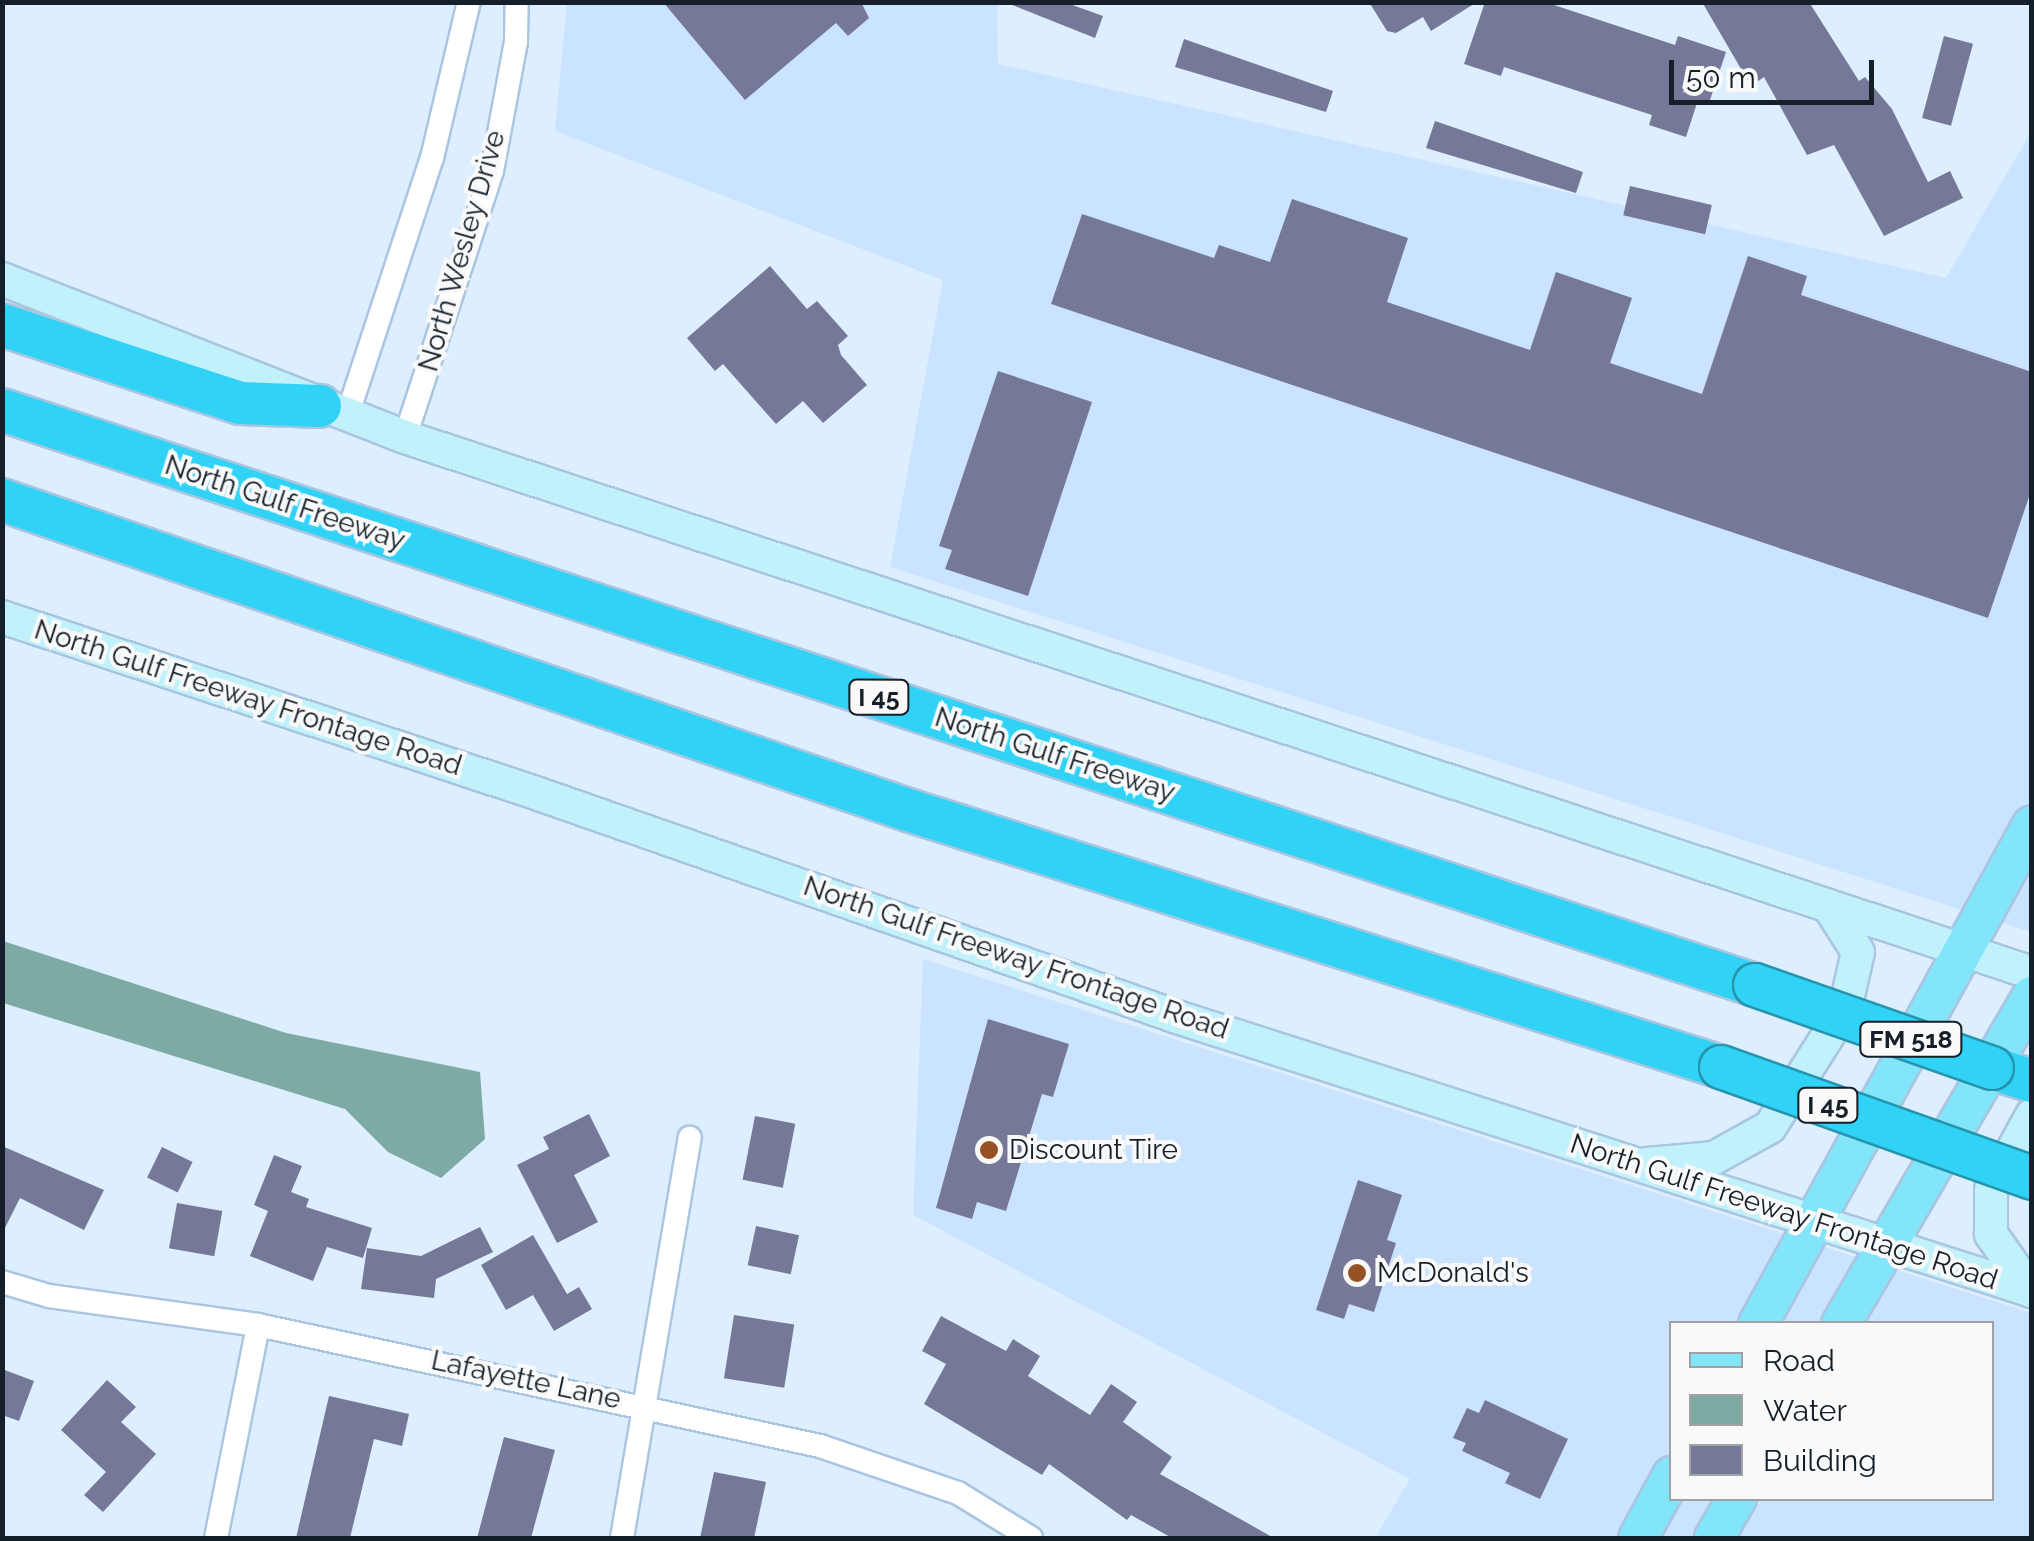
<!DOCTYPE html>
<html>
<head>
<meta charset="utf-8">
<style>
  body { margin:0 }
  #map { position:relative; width:2034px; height:1541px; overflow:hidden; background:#def; font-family:Raleway,sans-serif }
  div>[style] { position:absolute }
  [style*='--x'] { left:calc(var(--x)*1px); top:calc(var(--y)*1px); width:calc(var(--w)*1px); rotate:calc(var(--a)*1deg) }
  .built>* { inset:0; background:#cae4ff }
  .water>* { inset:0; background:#7daaa3 }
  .building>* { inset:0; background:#767897; transform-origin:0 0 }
  .roads { filter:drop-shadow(2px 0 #aac5e0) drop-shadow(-2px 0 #aac5e0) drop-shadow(0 2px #aac5e0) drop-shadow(0 -2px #aac5e0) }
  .street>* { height:22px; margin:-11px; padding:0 11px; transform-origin:11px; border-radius:11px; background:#fff }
  .secondary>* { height:32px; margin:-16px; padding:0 16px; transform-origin:16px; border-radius:16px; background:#c1f2fc }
  .primary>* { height:38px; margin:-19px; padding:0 19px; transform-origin:19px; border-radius:19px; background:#83e5fa }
  .highway>* { height:42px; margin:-21px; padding:0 21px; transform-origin:21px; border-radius:21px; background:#30d3f6 }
  .bridges { filter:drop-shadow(2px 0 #2794ae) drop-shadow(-2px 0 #2794ae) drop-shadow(0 2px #2794ae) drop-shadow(0 -2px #2794ae) }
  .highway-bridge>* { height:42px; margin:-21px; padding:0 21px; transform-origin:21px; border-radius:21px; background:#30d3f6 }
  .dots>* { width:28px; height:28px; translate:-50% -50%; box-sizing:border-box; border:5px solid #f9f9f9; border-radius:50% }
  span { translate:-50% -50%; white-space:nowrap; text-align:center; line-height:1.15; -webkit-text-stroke:8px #f9f9f9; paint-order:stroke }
  .shield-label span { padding:2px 8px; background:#f9f9f9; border:2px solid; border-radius:8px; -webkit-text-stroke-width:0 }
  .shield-label { font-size:25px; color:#151f29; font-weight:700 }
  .street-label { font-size:28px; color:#151f29 }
  .poi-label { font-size:28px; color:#151f29 }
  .left { translate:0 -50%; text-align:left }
  .frame { position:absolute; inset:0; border:5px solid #151f29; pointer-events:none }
  .legend { position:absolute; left:1669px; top:1321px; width:325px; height:180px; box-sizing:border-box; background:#f9f9f9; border:2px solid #9ea2a6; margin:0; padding:12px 18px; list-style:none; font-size:30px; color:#151f29 }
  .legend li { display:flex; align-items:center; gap:20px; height:50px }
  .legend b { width:50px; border:2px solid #9ea2a6 }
  .scale { position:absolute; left:1669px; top:60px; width:205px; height:45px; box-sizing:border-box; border:5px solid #151f29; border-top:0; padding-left:12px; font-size:30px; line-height:35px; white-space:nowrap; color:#151f29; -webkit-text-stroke:8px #f9f9f9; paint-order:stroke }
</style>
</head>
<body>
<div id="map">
  <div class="built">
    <i style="clip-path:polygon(567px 3px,997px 3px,998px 64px,1946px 278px,2031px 132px,2031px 932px,890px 567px,943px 280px,555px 131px)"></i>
    <i style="clip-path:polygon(evenodd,923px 959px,2031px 1313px,2031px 1538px,1375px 1538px,1410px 1479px,913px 1215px,923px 959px,1672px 1324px,1992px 1324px,1992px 1498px,1672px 1498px,1672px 1324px)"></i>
  </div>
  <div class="water">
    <i style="clip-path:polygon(3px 941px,286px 1033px,480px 1072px,485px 1139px,441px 1178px,388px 1152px,345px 1109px,3px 1003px)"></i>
  </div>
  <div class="building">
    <i style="clip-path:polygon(663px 2px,861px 2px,869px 18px,848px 36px,836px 23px,745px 100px)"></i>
    <i style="clip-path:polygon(1005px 2px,1064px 2px,1103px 16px,1095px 38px)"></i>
    <i style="clip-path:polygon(1369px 2px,1477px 2px,1431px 31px,1423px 17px,1396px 33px,1387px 31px)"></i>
    <i style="clip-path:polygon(1485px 2px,1545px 2px,1675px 45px,1678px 36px,1726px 52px,1709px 103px,1698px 100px,1686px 137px,1649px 125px,1652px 115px,1504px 67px,1501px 76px,1464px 64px)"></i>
    <i style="clip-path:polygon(1702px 2px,1809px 2px,1859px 81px,1865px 77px,1892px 109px,1928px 182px,1950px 171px,1963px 198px,1884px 236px,1834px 145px,1807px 155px,1764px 77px,1751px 86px)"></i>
    <i style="left:1944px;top:36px;width:30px;height:85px;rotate:15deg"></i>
    <i style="clip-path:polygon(1184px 39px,1333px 91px,1326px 112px,1175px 67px)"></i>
    <i style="clip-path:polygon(1435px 121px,1583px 172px,1576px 193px,1426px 148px)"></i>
    <i style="left:1630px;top:186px;width:84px;height:30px;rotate:13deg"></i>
    <i style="clip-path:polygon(1292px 199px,1408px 238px,1387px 302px,1530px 350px,1556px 272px,1632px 298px,1610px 363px,1702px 394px,1748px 256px,1807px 276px,1801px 295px,2032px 372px,2032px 488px,1988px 618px,1051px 304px,1082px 214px,1214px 258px,1219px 245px,1270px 262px)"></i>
    <i style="clip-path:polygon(770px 266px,807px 309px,817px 301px,848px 336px,838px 345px,841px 355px,867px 385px,823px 423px,803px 401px,776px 424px,723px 364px,715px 371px,687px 338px)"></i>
    <i style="clip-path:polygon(998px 371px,1092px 402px,1028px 596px,945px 569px,952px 550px,939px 546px)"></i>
    <i style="clip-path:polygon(988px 1019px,1069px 1044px,1053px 1097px,1042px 1094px,1006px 1211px,977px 1202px,972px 1219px,936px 1208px)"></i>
    <i style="clip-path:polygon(589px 1114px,610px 1156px,574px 1175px,598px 1222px,557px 1243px,517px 1165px,549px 1149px,543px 1137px)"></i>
    <i style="left:755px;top:1116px;width:41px;height:65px;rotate:11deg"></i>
    <i style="clip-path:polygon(2px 1146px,104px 1190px,84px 1230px,20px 1198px,2px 1234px)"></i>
    <i style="left:162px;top:1147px;width:34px;height:34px;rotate:26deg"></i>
    <i style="clip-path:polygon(274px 1155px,302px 1166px,291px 1192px,309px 1199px,306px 1207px,372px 1228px,363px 1258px,327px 1247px,313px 1281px,250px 1256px,268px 1211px,254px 1205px)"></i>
    <i style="clip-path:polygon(1358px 1180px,1402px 1195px,1387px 1240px,1396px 1243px,1374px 1312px,1349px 1304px,1344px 1319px,1316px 1310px)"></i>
    <i style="left:177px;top:1203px;width:46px;height:46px;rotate:10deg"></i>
    <i style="left:756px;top:1226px;width:44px;height:40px;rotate:12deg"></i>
    <i style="clip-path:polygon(480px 1227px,493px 1252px,436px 1279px,434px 1298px,361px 1289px,367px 1248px,421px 1256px)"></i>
    <i style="clip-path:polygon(533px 1235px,567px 1294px,579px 1287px,592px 1309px,554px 1331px,533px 1295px,506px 1310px,481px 1265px)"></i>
    <i style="left:734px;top:1315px;width:61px;height:64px;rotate:9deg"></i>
    <i style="clip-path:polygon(941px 1316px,1006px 1351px,1013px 1339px,1040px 1356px,1028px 1376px,1090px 1415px,1111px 1384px,1137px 1402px,1123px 1422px,1172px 1457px,1160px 1474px,1274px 1538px,1172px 1538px,1131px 1515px,1127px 1520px,1049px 1464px,1042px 1475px,924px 1404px,946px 1364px,922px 1351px)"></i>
    <i style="clip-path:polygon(2px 1369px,34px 1381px,19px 1421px,2px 1415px)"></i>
    <i style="clip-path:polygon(107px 1380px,136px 1407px,121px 1422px,156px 1454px,103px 1512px,84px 1495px,106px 1472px,61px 1430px)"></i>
    <i style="clip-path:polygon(329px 1396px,409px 1414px,402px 1446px,374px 1439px,350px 1538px,296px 1538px)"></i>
    <i style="clip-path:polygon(1485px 1400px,1568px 1439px,1540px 1499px,1505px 1483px,1510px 1473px,1462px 1451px,1466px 1443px,1453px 1438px,1467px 1408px,1479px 1413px)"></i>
    <i style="clip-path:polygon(504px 1437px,555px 1450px,531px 1538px,477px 1538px)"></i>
    <i style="clip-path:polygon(714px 1472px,766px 1482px,754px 1538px,700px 1538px)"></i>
  </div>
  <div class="roads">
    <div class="street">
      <i style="--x:347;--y:416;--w:272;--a:-71.8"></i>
      <i style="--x:432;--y:158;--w:160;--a:-76.7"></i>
      <i style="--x:405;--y:437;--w:280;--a:-71.9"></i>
      <i style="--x:492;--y:171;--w:132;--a:-79.5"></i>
      <i style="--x:516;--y:41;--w:39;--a:-89"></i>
      <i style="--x:2;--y:1282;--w:49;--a:16.6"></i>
      <i style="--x:49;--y:1296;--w:211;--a:7.9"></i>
      <i style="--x:258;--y:1325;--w:575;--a:12.15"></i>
      <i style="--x:820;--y:1446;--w:146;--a:18.8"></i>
      <i style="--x:958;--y:1493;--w:86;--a:31.7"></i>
      <i style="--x:216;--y:1538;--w:217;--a:-78.8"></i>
      <i style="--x:622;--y:1538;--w:406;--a:-80.4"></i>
    </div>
    <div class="secondary">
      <i style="--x:2;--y:279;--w:433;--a:21.4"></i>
      <i style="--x:405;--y:437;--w:1713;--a:18.23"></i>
      <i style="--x:2;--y:617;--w:556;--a:18.24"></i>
      <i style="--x:530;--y:791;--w:685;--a:19.25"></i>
      <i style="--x:1177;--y:1017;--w:898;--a:17.77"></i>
      <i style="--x:1647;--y:1164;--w:67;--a:-5.1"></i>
      <i style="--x:1714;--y:1158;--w:64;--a:-29"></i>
      <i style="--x:1770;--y:1127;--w:140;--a:-57.6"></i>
      <i style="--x:1845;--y:1009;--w:58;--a:-77.2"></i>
      <i style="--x:1858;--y:952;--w:52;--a:-122.5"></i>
      <i style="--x:2031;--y:1291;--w:70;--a:-125.1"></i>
      <i style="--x:1991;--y:1234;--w:44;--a:-90"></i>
      <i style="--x:1991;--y:1190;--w:85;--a:-61.3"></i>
    </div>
    <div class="primary">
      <i style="--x:1758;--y:1324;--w:569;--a:-61.23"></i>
      <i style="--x:1841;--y:1324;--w:380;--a:-59.8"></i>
      <i style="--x:1638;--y:1538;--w:71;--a:-61.3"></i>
      <i style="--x:1714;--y:1538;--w:46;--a:-60.1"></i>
    </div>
    <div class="highway">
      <i style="--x:2;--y:325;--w:250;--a:18.1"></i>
      <i style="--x:240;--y:403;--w:80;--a:2.1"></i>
      <i style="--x:2;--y:410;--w:1845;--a:18.16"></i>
      <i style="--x:2;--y:500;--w:958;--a:18.89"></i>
      <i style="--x:908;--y:810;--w:853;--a:17.54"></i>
      <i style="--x:1992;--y:1068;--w:42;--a:18"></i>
    </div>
  </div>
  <div class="bridges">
    <div class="highway-bridge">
      <i style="--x:1755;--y:985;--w:251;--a:19.3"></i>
      <i style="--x:1721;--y:1067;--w:330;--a:19.6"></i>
    </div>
  </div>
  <div class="dots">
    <i style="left:989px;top:1150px;background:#955123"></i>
    <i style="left:1357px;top:1273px;background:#955123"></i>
  </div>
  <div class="shield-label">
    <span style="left:879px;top:697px">I 45</span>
    <span style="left:1911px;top:1039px">FM 518</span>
    <span style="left:1828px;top:1105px">I 45</span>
  </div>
  <div class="street-label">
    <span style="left:462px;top:251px;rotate:-74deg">North Wesley Drive</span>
    <span style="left:285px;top:503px;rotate:18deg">North Gulf Freeway</span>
    <span style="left:248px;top:698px;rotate:18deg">North Gulf Freeway Frontage Road</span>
    <span style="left:1055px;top:755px;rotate:18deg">North Gulf Freeway</span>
    <span style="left:1016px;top:958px;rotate:19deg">North Gulf Freeway Frontage Road</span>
    <span style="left:1784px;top:1212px;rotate:18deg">North Gulf Freeway Frontage Road</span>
    <span style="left:526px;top:1380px;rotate:12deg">Lafayette Lane</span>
  </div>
  <div class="poi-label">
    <span class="left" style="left:1009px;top:1150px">Discount Tire</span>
    <span class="left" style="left:1377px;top:1273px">McDonald's</span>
  </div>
  <div class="frame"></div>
  <ul class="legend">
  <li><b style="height:12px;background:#83e5fa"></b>Road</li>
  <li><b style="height:28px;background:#7daaa3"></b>Water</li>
  <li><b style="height:28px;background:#767897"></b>Building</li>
  </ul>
  <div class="scale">50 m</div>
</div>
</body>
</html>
